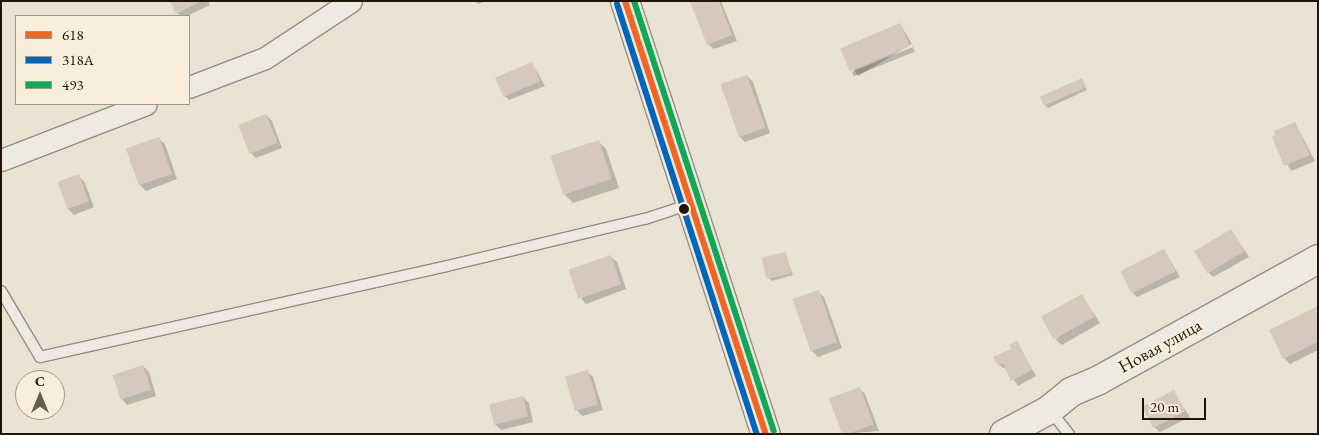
<!DOCTYPE html>
<html>
<head>
<meta charset="utf-8">
<style>
  body { margin:0 }
  #map { position:relative; width:1319px; height:435px; overflow:hidden; background:#eae2d2; font-family:"EB Garamond",serif }
  div>[style] { position:absolute }
  [style*='--x'] { left:calc(var(--x)*1px); top:calc(var(--y)*1px); width:calc(var(--w)*1px); rotate:calc(var(--a)*1deg) }
  .shadow>* { inset:0; background:#0003; transform-origin:0 0 }
  .building>* { inset:0; background:#d7c8bd; transform-origin:0 0 }
  .roads { filter:drop-shadow(1px 0 #938d83) drop-shadow(-1px 0 #938d83) drop-shadow(0 1px #938d83) drop-shadow(0 -1px #938d83) }
  .lane>* { height:10px; margin:-5px; padding:0 5px; transform-origin:5px; border-radius:5px; background:#eeeae1 }
  .street>* { height:21px; margin:-10.5px; padding:0 10.5px; transform-origin:10.5px; border-radius:10.5px; background:#eeeae1 }
  .secondary>* { height:28px; margin:-14px; padding:0 14px; transform-origin:14px; border-radius:14px; background:#eeeae1 }
  .bus-1>* { height:6px; margin:-3px; padding:0 3px; transform-origin:3px; border-radius:3px; background:#f26522 }
  .bus-2>* { height:6px; margin:-3px; padding:0 3px; transform-origin:3px; border-radius:3px; background:#0065bd }
  .bus-3>* { height:6px; margin:-3px; padding:0 3px; transform-origin:3px; border-radius:3px; background:#10a855 }
  .dots>* { width:14px; height:14px; translate:-50% -50%; box-sizing:border-box; border:2px solid #f8eedb; border-radius:50% }
  span { translate:-50% -50%; white-space:nowrap; text-align:center; line-height:1.15; -webkit-text-stroke:5px #f8eedb; paint-order:stroke }
  .street-label { font-size:18px; color:#211508 }
  .frame { position:absolute; inset:0; border:2px solid #211508; pointer-events:none }
  .legend { position:absolute; left:15px; top:15px; width:175px; height:90px; box-sizing:border-box; background:#f8eedb; border:1px solid #a29787; margin:0; padding:6px 9px; list-style:none; font-size:15px; color:#211508 }
  .legend li { display:flex; align-items:center; gap:10px; height:25px }
  .legend b { width:25px; border:1px solid #a29787 }
  .north { position:absolute; left:15px; top:370px; width:50px; height:50px; box-sizing:border-box; background:#f8eedb; border:1px solid #a29787; border-radius:50%; rotate:0deg; font-size:14px; font-weight:700; line-height:20px; text-align:center; color:#211508 }
  .north::after { content:''; display:block; margin:auto; width:18px; height:22px; background:#675d4f; clip-path:polygon(50% 0,100% 100%,50% 72%,0 100%) }
  .scale { position:absolute; left:1142px; top:398px; width:64px; height:22px; box-sizing:border-box; border:2px solid #211508; border-top:0; padding-left:6px; font-size:15px; line-height:18px; white-space:nowrap; color:#211508; -webkit-text-stroke:4px #f8eedb; paint-order:stroke }
</style>
</head>
<body>
<div id="map">
  <div class="shadow">
    <i style="clip-path:polygon(171px 1px,208px 1px,210px 5px,187px 16px,180px 16px)"></i>
    <i style="clip-path:polygon(475px 1px,486px 1px,478px 4px)"></i>
    <i style="clip-path:polygon(692px 1px,721px 1px,737px 41px,714px 49px,708px 44px)"></i>
    <i style="left:900px;top:24px;width:23px;height:63px;rotate:59deg"></i>
    <i style="left:913px;top:47px;width:5px;height:66px;rotate:68deg"></i>
    <i style="clip-path:polygon(532px 63px,545px 86px,509px 100px,503px 94px)"></i>
    <i style="clip-path:polygon(747px 76px,753px 82px,770px 133px,745px 142px,739px 136px)"></i>
    <i style="clip-path:polygon(1081px 80px,1087px 90px,1048px 108px,1045px 105px)"></i>
    <i style="clip-path:polygon(266px 115px,272px 121px,282px 148px,256px 158px,251px 153px)"></i>
    <i style="clip-path:polygon(1295px 123px,1315px 161px,1291px 171px,1274px 138px)"></i>
    <i style="clip-path:polygon(159px 139px,165px 144px,177px 179px,146px 191px,140px 185px)"></i>
    <i style="clip-path:polygon(598px 141px,606px 149px,619px 188px,573px 203px,565px 195px)"></i>
    <i style="clip-path:polygon(78px 176px,84px 181px,94px 207px,74px 215px,68px 209px)"></i>
    <i style="clip-path:polygon(1231px 230px,1249px 257px,1213px 277px,1208px 272px)"></i>
    <i style="clip-path:polygon(1164px 250px,1180px 277px,1137px 297px,1131px 291px)"></i>
    <i style="clip-path:polygon(785px 254px,793px 275px,772px 281px,769px 278px)"></i>
    <i style="clip-path:polygon(611px 257px,617px 262px,626px 289px,586px 304px,581px 298px)"></i>
    <i style="clip-path:polygon(818px 292px,824px 297px,842px 348px,818px 357px,812px 351px)"></i>
    <i style="clip-path:polygon(1082px 296px,1100px 323px,1062px 345px,1056px 340px)"></i>
    <i style="clip-path:polygon(1318px 307px,1318px 350px,1290px 364px,1284px 358px)"></i>
    <i style="clip-path:polygon(1017px 342px,1036px 376px,1018px 386px,1007px 370px,999px 365px)"></i>
    <i style="clip-path:polygon(143px 366px,149px 372px,156px 396px,127px 405px,122px 399px)"></i>
    <i style="clip-path:polygon(587px 371px,593px 377px,603px 410px,582px 416px,577px 410px)"></i>
    <i style="clip-path:polygon(860px 389px,865px 394px,879px 431px,843px 434px,831px 399px)"></i>
    <i style="clip-path:polygon(1173px 392px,1190px 417px,1160px 432px,1154px 427px)"></i>
    <i style="clip-path:polygon(523px 397px,529px 403px,533px 422px,501px 430px,495px 424px)"></i>
  </div>
  <div class="building">
    <i style="clip-path:polygon(170px 1px,201px 1px,176px 14px)"></i>
    <i style="clip-path:polygon(690px 1px,719px 1px,732px 35px,707px 45px)"></i>
    <i style="left:900px;top:23px;width:25px;height:65px;rotate:67deg"></i>
    <i style="left:532px;top:62px;width:21px;height:40px;rotate:67deg"></i>
    <i style="left:747px;top:75px;width:56px;height:28px;rotate:71deg"></i>
    <i style="left:1082px;top:78px;width:10px;height:46px;rotate:66deg"></i>
    <i style="left:266px;top:114px;width:31px;height:30px;rotate:68deg"></i>
    <i style="clip-path:polygon(1295px 122px,1310px 155px,1284px 166px,1272px 137px,1276px 135px,1274px 131px)"></i>
    <i style="left:159px;top:137px;width:39px;height:35px;rotate:71deg"></i>
    <i style="left:599px;top:140px;width:41px;height:51px;rotate:72deg"></i>
    <i style="left:79px;top:174px;width:29px;height:23px;rotate:70deg"></i>
    <i style="left:1231px;top:229px;width:26px;height:43px;rotate:59deg"></i>
    <i style="left:1164px;top:249px;width:25px;height:49px;rotate:63deg"></i>
    <i style="left:786px;top:252px;width:22px;height:25px;rotate:77deg"></i>
    <i style="left:611px;top:255px;width:31px;height:45px;rotate:71deg"></i>
    <i style="left:819px;top:290px;width:55px;height:28px;rotate:71deg"></i>
    <i style="left:1082px;top:294px;width:26px;height:47px;rotate:61deg"></i>
    <i style="clip-path:polygon(1318px 306px,1318px 342px,1283px 359px,1269px 330px)"></i>
    <i style="clip-path:polygon(1017px 341px,1032px 370px,1011px 381px,1003px 364px,998px 366px,993px 357px,1011px 349px,1009px 345px)"></i>
    <i style="left:143px;top:365px;width:26px;height:32px;rotate:72deg"></i>
    <i style="left:588px;top:370px;width:36px;height:24px;rotate:74deg"></i>
    <i style="left:860px;top:387px;width:40px;height:33px;rotate:70deg"></i>
    <i style="left:1174px;top:390px;width:24px;height:36px;rotate:62deg"></i>
    <i style="left:523px;top:396px;width:21px;height:35px;rotate:76deg"></i>
  </div>
  <div class="roads">
    <div class="lane">
      <i style="--x:1;--y:291;--w:77;--a:59.4"></i>
      <i style="--x:40;--y:357;--w:417;--a:-12.6"></i>
      <i style="--x:447;--y:266;--w:204;--a:-13.4"></i>
      <i style="--x:645;--y:219;--w:48;--a:-18.1"></i>
      <i style="--x:1050;--y:410;--w:31;--a:52"></i>
    </div>
    <div class="street">
      <i style="--x:189;--y:87;--w:81;--a:-20.9"></i>
      <i style="--x:265;--y:58;--w:103;--a:-33.5"></i>
      <i style="--x:1;--y:160;--w:155;--a:-21.1"></i>
    </div>
    <div class="secondary">
      <i style="--x:625;--y:1;--w:455;--a:72"></i>
      <i style="--x:1004;--y:434;--w:51;--a:-28.1"></i>
      <i style="--x:1049;--y:410;--w:28;--a:-39"></i>
      <i style="--x:1071;--y:392;--w:30;--a:-23"></i>
      <i style="--x:1099;--y:380;--w:250;--a:-28.9"></i>
    </div>
  </div>
  <div class="bus-1">
    <i style="--x:625;--y:1;--w:455;--a:72"></i>
  </div>
  <div class="bus-2">
    <i style="--x:617;--y:4;--w:452;--a:72"></i>
  </div>
  <div class="bus-3">
    <i style="--x:634;--y:1;--w:452;--a:72"></i>
  </div>
  <div class="dots">
    <i style="left:684px;top:209px;background:#211508"></i>
  </div>
  <div class="street-label">
    <span style="left:1160px;top:346px;rotate:-29deg">Новая улица</span>
  </div>
  <div class="frame"></div>
  <ul class="legend">
  <li><b style="height:6px;background:#f26522"></b>618</li>
  <li><b style="height:6px;background:#0065bd"></b>318А</li>
  <li><b style="height:6px;background:#10a855"></b>493</li>
  </ul>
  <div class="north">С</div>
  <div class="scale">20 m</div>
</div>
</body>
</html>
